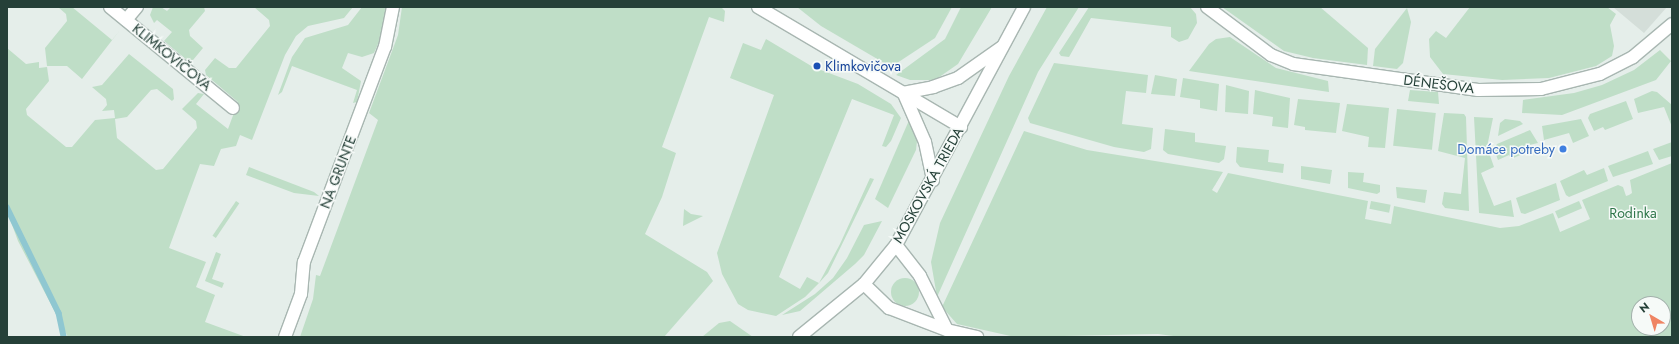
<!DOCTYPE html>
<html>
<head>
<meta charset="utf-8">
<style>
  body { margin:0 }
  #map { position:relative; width:1679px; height:344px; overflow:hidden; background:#e5eeea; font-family:Jost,sans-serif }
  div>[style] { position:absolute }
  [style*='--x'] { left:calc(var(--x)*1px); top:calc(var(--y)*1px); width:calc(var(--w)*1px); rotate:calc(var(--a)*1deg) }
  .built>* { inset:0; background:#d4ded9 }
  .green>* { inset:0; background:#bfdec7; transform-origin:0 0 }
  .round { border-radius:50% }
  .stream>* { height:5.5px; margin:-2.75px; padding:0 2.75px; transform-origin:2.75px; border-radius:2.75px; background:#8fc7d1 }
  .roads { filter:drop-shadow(1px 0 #a8b6b1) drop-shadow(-1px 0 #a8b6b1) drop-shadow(0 1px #a8b6b1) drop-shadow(0 -1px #a8b6b1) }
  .street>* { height:12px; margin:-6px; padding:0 6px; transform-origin:6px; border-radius:6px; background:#fff }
  .secondary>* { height:12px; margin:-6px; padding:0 6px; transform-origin:6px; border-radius:6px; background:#fff }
  .dots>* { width:11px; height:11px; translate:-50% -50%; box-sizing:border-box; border:2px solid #f6faf8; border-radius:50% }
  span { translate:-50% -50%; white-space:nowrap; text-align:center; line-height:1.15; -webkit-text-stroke:3px #f6faf8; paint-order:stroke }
  .street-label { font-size:14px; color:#254038 }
  .transit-label { font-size:14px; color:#164399 }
  .left { translate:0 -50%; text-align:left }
  .shop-label { font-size:14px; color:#366cbe }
  .right { translate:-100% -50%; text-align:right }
  .park-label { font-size:14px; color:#2f764a }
  .frame { position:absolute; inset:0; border:8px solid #254038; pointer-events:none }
  .north { position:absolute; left:1631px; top:296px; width:40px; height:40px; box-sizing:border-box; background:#f6faf8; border:1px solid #a2b0ab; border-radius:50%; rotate:322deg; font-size:11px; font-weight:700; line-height:16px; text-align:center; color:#254038 }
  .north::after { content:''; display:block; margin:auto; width:14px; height:18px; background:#ef8463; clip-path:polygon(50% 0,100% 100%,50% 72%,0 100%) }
</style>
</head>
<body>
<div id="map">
  <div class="built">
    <i style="clip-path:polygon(1613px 7px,1667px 7px,1644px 33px)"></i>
  </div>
  <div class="green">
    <i style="clip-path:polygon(58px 7px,72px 7px,112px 40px,120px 30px,82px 79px,67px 66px,47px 66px,45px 48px,67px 21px,66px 14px)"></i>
    <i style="clip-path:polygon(153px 7px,161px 7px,167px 11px,171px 7px,204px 7px,205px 11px,189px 30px,190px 36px,203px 48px,193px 60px,188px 61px,164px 41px,172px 32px,157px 20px,154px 23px,150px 15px)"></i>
    <i style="clip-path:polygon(254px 7px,353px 7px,344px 18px,308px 26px,296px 36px,285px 55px,252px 140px,240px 135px,236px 146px,221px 149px,214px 166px,200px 164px,169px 248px,206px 262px,196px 287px,215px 295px,205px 322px,246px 337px,68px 337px,18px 241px,7px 211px,7px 48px,26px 64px,39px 62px,39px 68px,47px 67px,49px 81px,26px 109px,27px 115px,66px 147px,72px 147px,95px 120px,115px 118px,114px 110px,102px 111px,107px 105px,106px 99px,92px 87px,102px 85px,129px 54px,173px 89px,174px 99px,172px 101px,157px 89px,151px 90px,127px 117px,115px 119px,117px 138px,156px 170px,163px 169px,197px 128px,196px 121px,182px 109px,198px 93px,204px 94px,196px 104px,228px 129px,238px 102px,206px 75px,205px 70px,215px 58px,229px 68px,236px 68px,270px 26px,269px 20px)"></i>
    <i style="clip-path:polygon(362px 7px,386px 7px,382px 35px,374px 53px,362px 57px,348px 53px,342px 68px,361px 81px,357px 102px,353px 103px,357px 90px,292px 66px,282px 92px,278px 95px,292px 57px,305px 38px,348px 25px)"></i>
    <i style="clip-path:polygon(402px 7px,721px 7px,725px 11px,724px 22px,709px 17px,662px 147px,676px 153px,662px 197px,645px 234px,707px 272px,713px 281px,664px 337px,300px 337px,313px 299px,316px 275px,320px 276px,378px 120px,369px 113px,398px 35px)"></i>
    <i style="clip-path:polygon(797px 7px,952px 7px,935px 38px,891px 67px,821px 26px)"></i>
    <i style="clip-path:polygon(961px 7px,992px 7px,958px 64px,935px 80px,910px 80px,896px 75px,945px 39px)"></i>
    <i style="clip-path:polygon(1047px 7px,1079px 7px,1038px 72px,937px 297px,931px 262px,940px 223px,1009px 76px)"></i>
    <i style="clip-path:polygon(1089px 7px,1190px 7px,1196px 14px,1197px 23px,1188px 39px,1179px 42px,1171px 37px,1171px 27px,1091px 18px,1069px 57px,1061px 56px,1059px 53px)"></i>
    <i style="clip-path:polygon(1222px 7px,1320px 7px,1368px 48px,1367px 65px,1313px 58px,1284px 51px)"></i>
    <i style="clip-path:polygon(1470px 7px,1607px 7px,1616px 14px,1610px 25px,1614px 46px,1612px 56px,1596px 66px,1549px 78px,1502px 80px,1443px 74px,1430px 57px,1429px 39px,1436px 31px,1446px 38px)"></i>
    <i style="clip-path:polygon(1407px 8px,1411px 22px,1403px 63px,1397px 69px,1373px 66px,1375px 49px)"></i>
    <i style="clip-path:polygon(1230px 37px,1276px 68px,1328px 81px,1329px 92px,1189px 71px,1209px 44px,1216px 39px)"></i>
    <i style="clip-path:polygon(766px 39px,813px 67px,858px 84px,891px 104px,901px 118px,891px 141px,886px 147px,882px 146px,894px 115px,852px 99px,779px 277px,800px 289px,807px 277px,819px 283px,840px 244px,870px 178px,874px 179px,828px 273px,819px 283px,805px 297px,776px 316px,748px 310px,738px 304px,722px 274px,717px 253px,774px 95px,730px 78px,743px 43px,761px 50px)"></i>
    <i style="clip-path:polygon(1660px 50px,1671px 61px,1656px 80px,1562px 115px,1522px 113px,1523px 100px,1574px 93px,1602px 85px,1634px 70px)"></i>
    <i style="clip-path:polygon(1054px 63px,1148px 75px,1146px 93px,1126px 91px,1122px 124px,1153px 128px,1151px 149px,1144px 152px,1114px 147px,1030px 123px,1028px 118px)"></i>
    <i style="clip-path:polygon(1155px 75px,1177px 79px,1175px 96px,1151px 94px)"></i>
    <i style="clip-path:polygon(1183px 78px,1219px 84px,1217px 111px,1200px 108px,1200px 100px,1180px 97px)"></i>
    <i style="clip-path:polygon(1226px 85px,1249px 91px,1248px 114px,1225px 112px)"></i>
    <i style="clip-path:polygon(1255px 90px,1290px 98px,1288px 128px,1272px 126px,1273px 117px,1253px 114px)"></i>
    <i style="clip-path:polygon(1410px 90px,1438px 92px,1439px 104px,1408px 101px)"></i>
    <i style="clip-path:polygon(1652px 91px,1657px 92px,1672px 105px,1672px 127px,1664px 107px,1638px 113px,1634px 99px)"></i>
    <i style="clip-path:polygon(1298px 99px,1340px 103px,1336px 133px,1305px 130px,1305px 127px,1294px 125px)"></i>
    <i style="clip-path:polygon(1626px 101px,1633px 119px,1605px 130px,1603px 127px,1594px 131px,1588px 118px,1590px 114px)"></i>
    <i style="clip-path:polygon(1347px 104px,1389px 108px,1385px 148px,1368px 147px,1369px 137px,1342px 131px)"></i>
    <i style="left:1397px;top:109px;width:39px;height:37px;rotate:6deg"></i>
    <i style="clip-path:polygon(1444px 113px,1464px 114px,1466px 117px,1469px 211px,1445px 208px,1442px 204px,1444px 192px,1461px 194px,1465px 158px,1438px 151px)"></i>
    <i style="clip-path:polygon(1474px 117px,1493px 118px,1487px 147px,1494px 167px,1481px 173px,1494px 206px,1511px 200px,1514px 217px,1479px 213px)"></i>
    <i style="clip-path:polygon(910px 118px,917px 141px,916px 150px,888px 208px,875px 199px)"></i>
    <i style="clip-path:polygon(1505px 119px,1520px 121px,1523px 124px,1498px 136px,1500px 123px)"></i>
    <i style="clip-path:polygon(1581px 119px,1589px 136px,1573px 143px,1569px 133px,1544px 140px,1542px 126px)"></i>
    <i style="clip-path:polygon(1165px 129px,1195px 133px,1195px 142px,1226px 146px,1224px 159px,1219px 163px,1168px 154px,1163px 150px)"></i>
    <i style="clip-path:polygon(1530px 130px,1538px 143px,1525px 146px,1525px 153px,1511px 159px,1509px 155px,1498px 160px,1494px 149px,1497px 144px)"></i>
    <i style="clip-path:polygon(evenodd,1024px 131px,1087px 150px,1223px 172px,1212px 190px,1217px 193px,1228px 173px,1368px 201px,1365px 219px,1391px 224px,1394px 206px,1500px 228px,1519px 226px,1553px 213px,1560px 232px,1590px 219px,1582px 200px,1618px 185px,1623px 187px,1626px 196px,1629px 195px,1632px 193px,1630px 180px,1672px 163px,1672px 337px,1181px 337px,1158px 334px,1015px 337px,957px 324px,942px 307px,1024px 131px,1639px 304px,1663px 304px,1663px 328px,1639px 328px,1639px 304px)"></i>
    <i style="clip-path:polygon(1672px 142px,1672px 156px,1659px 160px,1653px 149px)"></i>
    <i style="clip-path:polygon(1237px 147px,1269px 150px,1268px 162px,1284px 164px,1283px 173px,1240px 167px,1236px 162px)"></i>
    <i style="clip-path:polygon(1648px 151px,1653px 164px,1613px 177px,1608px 166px)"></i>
    <i style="clip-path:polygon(1301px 166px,1332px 170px,1330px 184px,1301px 179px)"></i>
    <i style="clip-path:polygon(249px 167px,314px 192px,319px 196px,294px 193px,246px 175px)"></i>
    <i style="clip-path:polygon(1604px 168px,1608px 181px,1569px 197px,1566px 195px,1560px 181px,1584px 170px,1587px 175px)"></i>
    <i style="clip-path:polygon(1348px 172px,1364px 173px,1363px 182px,1380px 185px,1380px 192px,1377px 194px,1348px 188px)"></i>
    <i style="clip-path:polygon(1556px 183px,1560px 200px,1525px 214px,1521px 213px,1516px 198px)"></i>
    <i style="clip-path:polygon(1396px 187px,1427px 190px,1425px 203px,1397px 198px)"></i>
    <i style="left:236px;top:201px;width:4px;height:42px;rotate:34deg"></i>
    <i style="left:1371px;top:201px;width:20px;height:8px;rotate:11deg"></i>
    <i style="left:1579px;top:201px;width:8px;height:26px;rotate:67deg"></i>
    <i style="clip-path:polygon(684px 209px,691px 214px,703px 216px,683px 226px)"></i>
    <i style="clip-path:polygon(882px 221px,864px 255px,855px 264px,800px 311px,782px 315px,815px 294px,833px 278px,847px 258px,864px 225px)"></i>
    <i style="clip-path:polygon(216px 252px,221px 254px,212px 279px,224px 283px,222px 288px,205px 281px)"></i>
    <i class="round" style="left:891px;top:278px;width:28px;height:28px"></i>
    <i style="clip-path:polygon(730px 321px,753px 337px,702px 337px,719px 323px)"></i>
  </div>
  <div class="stream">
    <i style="--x:7;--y:207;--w:118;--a:63.9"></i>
    <i style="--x:59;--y:313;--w:25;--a:78"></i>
  </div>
  <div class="roads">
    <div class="street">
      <i style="--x:110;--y:7;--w:159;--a:39.4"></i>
      <i style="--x:758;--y:7;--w:236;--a:30.6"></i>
      <i style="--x:1207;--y:7;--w:80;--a:36.9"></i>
      <i style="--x:1271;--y:55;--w:24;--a:22"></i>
      <i style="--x:1293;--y:64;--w:187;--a:8"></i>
      <i style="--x:1478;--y:90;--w:63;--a:-0.9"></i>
      <i style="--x:1541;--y:89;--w:61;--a:-14.3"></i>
      <i style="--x:1600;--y:74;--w:37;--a:-27"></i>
      <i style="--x:1633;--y:57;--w:51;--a:-40.2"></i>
      <i style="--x:126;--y:20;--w:17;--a:-50"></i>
      <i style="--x:903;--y:93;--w:31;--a:-11"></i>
      <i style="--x:933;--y:87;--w:27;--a:-20"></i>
      <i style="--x:958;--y:78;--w:54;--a:-35.2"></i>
      <i style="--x:904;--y:94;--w:52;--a:66.4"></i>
      <i style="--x:925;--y:142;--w:39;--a:78"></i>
      <i style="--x:896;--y:245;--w:39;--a:52"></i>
      <i style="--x:920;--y:276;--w:60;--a:63.4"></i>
      <i style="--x:864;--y:284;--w:35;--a:44"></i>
      <i style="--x:889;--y:308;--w:62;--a:20.8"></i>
      <i style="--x:947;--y:330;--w:31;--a:13"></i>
      <i style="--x:285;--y:337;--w:46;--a:-69.6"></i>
      <i style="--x:301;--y:294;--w:32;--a:-85"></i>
      <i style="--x:304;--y:262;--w:230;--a:-69.4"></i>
      <i style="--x:385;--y:47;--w:41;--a:-78.7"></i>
    </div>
    <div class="secondary">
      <i style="--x:799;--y:337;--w:84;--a:-39.2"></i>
      <i style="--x:864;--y:284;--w:50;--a:-50.6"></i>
      <i style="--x:896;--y:245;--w:270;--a:-61.7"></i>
    </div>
  </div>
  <div class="dots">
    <i style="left:817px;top:66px;background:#1a4fb4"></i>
    <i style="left:1563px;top:149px;background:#3f7fe0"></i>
  </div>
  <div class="street-label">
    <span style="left:172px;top:57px;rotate:39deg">KLIMKOVIČOVA</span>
    <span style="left:1439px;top:84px;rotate:7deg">DÉNEŠOVA</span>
    <span style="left:338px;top:172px;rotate:-69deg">NA GRUNTE</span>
    <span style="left:928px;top:185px;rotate:-61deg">MOSKOVSKÁ TRIEDA</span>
  </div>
  <div class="transit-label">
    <span class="left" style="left:825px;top:66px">Klimkovičova</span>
  </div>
  <div class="shop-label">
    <span class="right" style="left:1555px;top:149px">Domáce potreby</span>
  </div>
  <div class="park-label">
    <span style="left:1633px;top:213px">Rodinka</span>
  </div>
  <div class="frame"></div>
  <div class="north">N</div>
</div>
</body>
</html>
